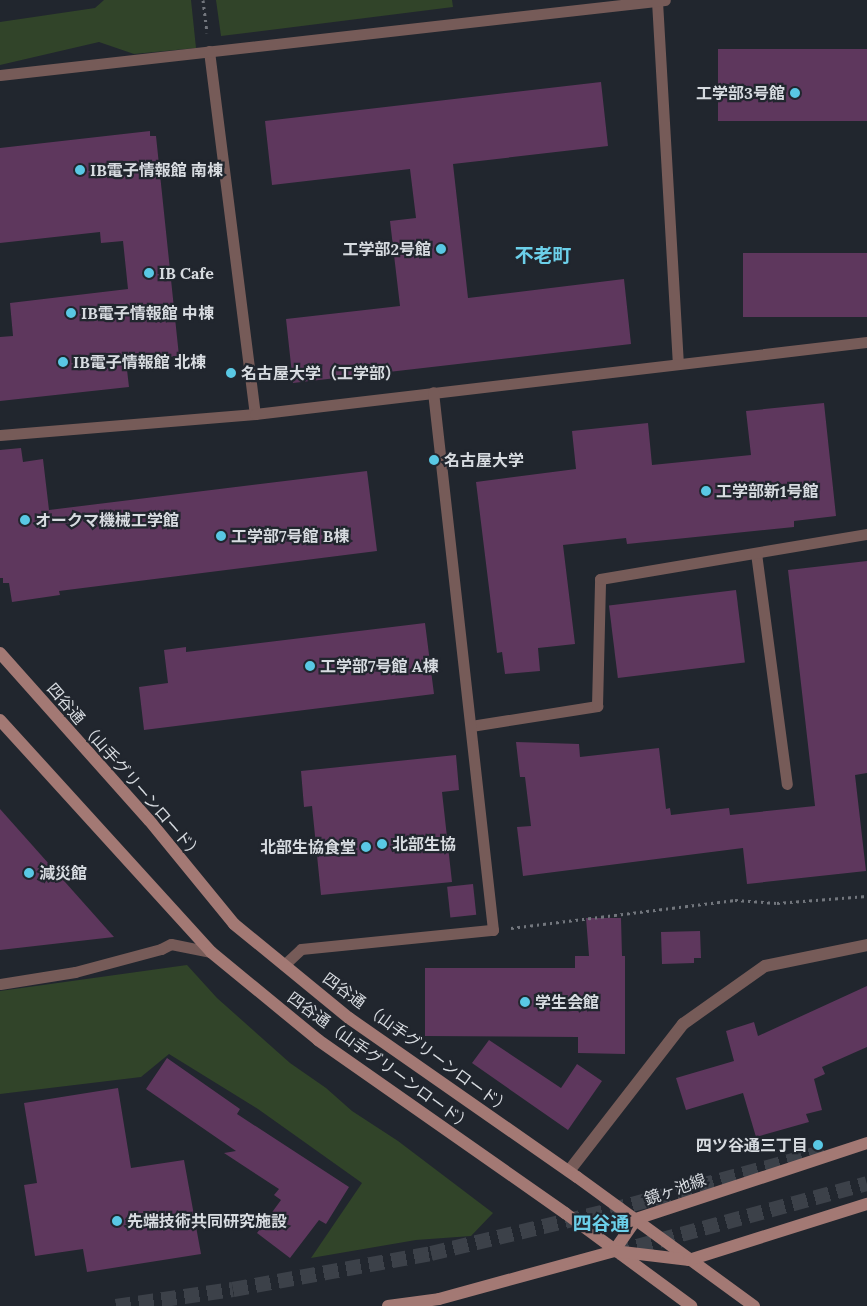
<!DOCTYPE html>
<html>
<head>
<meta charset="utf-8">
<style>
  body { margin:0 }
  #map { position:relative; width:867px; height:1306px; overflow:hidden; background:#21262e; font-family:Lora,"Noto Sans JP",serif }
  div>[style] { position:absolute }
  [style*='--x'] { left:calc(var(--x)*1px); top:calc(var(--y)*1px); width:calc(var(--w)*1px); rotate:calc(var(--a)*1deg) }
  .green>* { inset:0; background:#314429 }
  .building>* { inset:0; background:#5e375d; transform-origin:0 0 }
  .highway-tunnel>* { height:15px; margin-top:-7.5px; transform-origin:0; background:repeating-linear-gradient(90deg,#3c4149 0 15px,transparent 0 23px) }
  .path>* { height:3px; margin-top:-1.5px; transform-origin:0; background:repeating-linear-gradient(90deg,#72767d 0 2.5px,transparent 0 6.5px) }
  .lane>* { height:11px; margin:-5.5px; padding:0 5.5px; transform-origin:5.5px; border-radius:5.5px; background:#765b58 }
  .street>* { height:12px; margin:-6px; padding:0 6px; transform-origin:6px; border-radius:6px; background:#765b58 }
  .secondary>* { height:12px; margin:-6px; padding:0 6px; transform-origin:6px; border-radius:6px; background:#a37974 }
  .dots>* { width:14px; height:14px; translate:-50% -50%; box-sizing:border-box; border:2px solid #21262e; border-radius:50% }
  span { translate:-50% -50%; white-space:nowrap; text-align:center; line-height:1.15; -webkit-text-stroke:4.5px #21262e; paint-order:stroke }
  .poi-label { font-size:16px; color:#d7dbe0; font-weight:700 }
  .right { translate:-100% -50%; text-align:right }
  .left { translate:0 -50%; text-align:left }
  .street-label { font-size:16px; color:#d7dbe0 }
  .quarter-label { font-size:19px; color:#6cd0ea; font-weight:700 }
</style>
</head>
<body>
<div id="map">
  <div class="green">
    <i style="clip-path:polygon(104px 0,191px 0,196px 48px,134px 54px,99px 42px,0 65px,0 22px,95px 8px)"></i>
    <i style="clip-path:polygon(216px 0,452px 0,453px 7px,221px 36px)"></i>
    <i style="clip-path:polygon(187px 965px,217px 998px,290px 1063px,326px 1088px,352px 1111px,398px 1141px,493px 1213px,471px 1236px,416px 1240px,311px 1258px,362px 1183px,258px 1109px,169px 1054px,141px 1077px,0 1094px,0 991px)"></i>
  </div>
  <div class="building">
    <i style="left:867px;top:49px;width:72px;height:149px;rotate:90deg"></i>
    <i style="clip-path:polygon(601px 82px,608px 146px,453px 164px,468px 298px,624px 279px,631px 344px,293px 383px,286px 319px,400px 306px,390px 221px,416px 218px,410px 169px,272px 185px,265px 121px)"></i>
    <i style="clip-path:polygon(150px 131px,150px 136px,156px 136px,179px 356px,126px 361px,129px 387px,0 401px,0 337px,13px 336px,10px 303px,128px 289px,123px 241px,101px 243px,100px 232px,0 243px,0 148px)"></i>
    <i style="left:867px;top:253px;width:64px;height:124px;rotate:90deg"></i>
    <i style="clip-path:polygon(824px 403px,836px 516px,794px 521px,794px 527px,627px 544px,626px 538px,563px 545px,575px 644px,538px 648px,540px 671px,505px 674px,502px 652px,497px 653px,476px 482px,576px 469px,572px 431px,648px 423px,652px 465px,751px 455px,746px 411px)"></i>
    <i style="clip-path:polygon(21px 448px,23px 462px,43px 459px,49px 510px,367px 471px,377px 551px,59px 591px,60px 595px,12px 602px,9px 583px,3px 583px,3px 578px,0 578px,0 450px)"></i>
    <i style="clip-path:polygon(867px 561px,867px 773px,855px 775px,866px 871px,747px 884px,743px 848px,523px 876px,517px 827px,531px 826px,525px 777px,520px 777px,516px 742px,579px 744px,580px 757px,659px 748px,666px 809px,670px 808px,671px 815px,729px 808px,730px 815px,815px 806px,788px 570px)"></i>
    <i style="left:736px;top:590px;width:73px;height:128px;rotate:83deg"></i>
    <i style="clip-path:polygon(425px 623px,434px 694px,144px 730px,139px 687px,168px 683px,164px 650px,186px 647px,186px 652px)"></i>
    <i style="clip-path:polygon(456px 755px,459px 790px,442px 792px,452px 882px,321px 895px,312px 806px,304px 807px,301px 771px)"></i>
    <i style="clip-path:polygon(0 809px,114px 937px,0 950px)"></i>
    <i style="left:473px;top:884px;width:31px;height:26px;rotate:84deg"></i>
    <i style="clip-path:polygon(586px 918px,621px 918px,622px 956px,625px 956px,625px 1054px,578px 1053px,578px 1037px,425px 1036px,425px 968px,575px 968px,575px 956px,589px 956px)"></i>
    <i style="clip-path:polygon(700px 931px,701px 958px,694px 958px,694px 963px,662px 964px,661px 932px)"></i>
    <i style="clip-path:polygon(867px 986px,867px 1047px,822px 1067px,825px 1074px,814px 1079px,822px 1110px,806px 1114px,809px 1122px,756px 1137px,743px 1093px,686px 1110px,676px 1078px,734px 1061px,726px 1031px,754px 1022px,758px 1036px)"></i>
    <i style="clip-path:polygon(489px 1040px,561px 1088px,577px 1064px,602px 1081px,568px 1130px,472px 1063px)"></i>
    <i style="clip-path:polygon(167px 1058px,240px 1109px,237px 1114px,349px 1187px,326px 1224px,319px 1220px,290px 1258px,257px 1233px,281px 1200px,274px 1195px,279px 1189px,224px 1153px,236px 1151px,146px 1089px)"></i>
    <i style="clip-path:polygon(118px 1088px,131px 1168px,184px 1160px,201px 1254px,87px 1272px,83px 1249px,35px 1256px,24px 1185px,37px 1183px,24px 1103px)"></i>
  </div>
  <div class="highway-tunnel">
    <i style="--x:615;--y:1252;--w:261;--a:-15.3"></i>
    <i style="--x:116;--y:1306;--w:118;--a:-8.3"></i>
    <i style="--x:233;--y:1289;--w:201;--a:-10.3"></i>
    <i style="--x:431;--y:1253;--w:184;--a:-13.5"></i>
    <i style="--x:610;--y:1210;--w:227;--a:-15.3"></i>
  </div>
  <div class="path">
    <i style="--x:203;--y:0;--w:33;--a:83"></i>
    <i style="--x:511;--y:928;--w:226;--a:-7.1"></i>
    <i style="--x:735;--y:900;--w:42;--a:4.1"></i>
    <i style="--x:777;--y:903;--w:90;--a:-4.4"></i>
  </div>
  <div class="lane">
    <i style="--x:657;--y:1;--w:363;--a:86.7"></i>
    <i style="--x:209;--y:51;--w:366;--a:82.8"></i>
    <i style="--x:0;--y:75;--w:669;--a:-6.43"></i>
    <i style="--x:0;--y:435;--w:256;--a:-4.7"></i>
    <i style="--x:255;--y:414;--w:616;--a:-6.71"></i>
    <i style="--x:756;--y:553;--w:233;--a:82.4"></i>
    <i style="--x:471;--y:726;--w:128;--a:-9"></i>
    <i style="--x:597;--y:706;--w:127;--a:-88.6"></i>
    <i style="--x:600;--y:579;--w:271;--a:-9.6"></i>
    <i style="--x:284;--y:965;--w:23;--a:-43"></i>
    <i style="--x:301;--y:949;--w:193;--a:-5.7"></i>
    <i style="--x:493;--y:930;--w:541;--a:-96.36"></i>
    <i style="--x:0;--y:984;--w:76;--a:-9.1"></i>
    <i style="--x:75;--y:972;--w:89;--a:-15"></i>
    <i style="--x:161;--y:949;--w:11;--a:-27"></i>
    <i style="--x:171;--y:944;--w:41;--a:11.3"></i>
  </div>
  <div class="street">
    <i style="--x:569;--y:1171;--w:186;--a:-52.2"></i>
    <i style="--x:683;--y:1024;--w:100;--a:-35.3"></i>
    <i style="--x:765;--y:966;--w:104;--a:-11.6"></i>
  </div>
  <div class="secondary">
    <i style="--x:0;--y:653;--w:224;--a:48.3"></i>
    <i style="--x:149;--y:820;--w:134;--a:50.7"></i>
    <i style="--x:234;--y:924;--w:149;--a:39.3"></i>
    <i style="--x:349;--y:1018;--w:278;--a:34.9"></i>
    <i style="--x:577;--y:1177;--w:219;--a:36.1"></i>
    <i style="--x:0;--y:720;--w:314;--a:47.7"></i>
    <i style="--x:211;--y:952;--w:139;--a:39.4"></i>
    <i style="--x:318;--y:1040;--w:302;--a:35"></i>
    <i style="--x:565;--y:1213;--w:157;--a:36.4"></i>
    <i style="--x:614;--y:1251;--w:39;--a:-55"></i>
    <i style="--x:636;--y:1219;--w:243;--a:-18.2"></i>
    <i style="--x:388;--y:1306;--w:51;--a:-7.8"></i>
    <i style="--x:439;--y:1299;--w:181;--a:-15.3"></i>
    <i style="--x:614;--y:1251;--w:76;--a:6.8"></i>
    <i style="--x:689;--y:1260;--w:187;--a:-17.5"></i>
  </div>
  <div class="dots">
    <i style="left:795px;top:93px;background:#59c8e4"></i>
    <i style="left:80px;top:170px;background:#59c8e4"></i>
    <i style="left:441px;top:249px;background:#59c8e4"></i>
    <i style="left:149px;top:273px;background:#59c8e4"></i>
    <i style="left:71px;top:313px;background:#59c8e4"></i>
    <i style="left:63px;top:362px;background:#59c8e4"></i>
    <i style="left:231px;top:373px;background:#59c8e4"></i>
    <i style="left:434px;top:460px;background:#59c8e4"></i>
    <i style="left:706px;top:491px;background:#59c8e4"></i>
    <i style="left:25px;top:520px;background:#59c8e4"></i>
    <i style="left:221px;top:536px;background:#59c8e4"></i>
    <i style="left:310px;top:666px;background:#59c8e4"></i>
    <i style="left:382px;top:844px;background:#59c8e4"></i>
    <i style="left:366px;top:847px;background:#59c8e4"></i>
    <i style="left:29px;top:873px;background:#59c8e4"></i>
    <i style="left:525px;top:1002px;background:#59c8e4"></i>
    <i style="left:818px;top:1145px;background:#59c8e4"></i>
    <i style="left:117px;top:1221px;background:#59c8e4"></i>
  </div>
  <div class="poi-label">
    <span class="right" style="left:785px;top:93px">工学部3号館</span>
    <span class="left" style="left:90px;top:170px">IB電子情報館 南棟</span>
    <span class="right" style="left:431px;top:249px">工学部2号館</span>
    <span class="left" style="left:159px;top:273px">IB Cafe</span>
    <span class="left" style="left:81px;top:313px">IB電子情報館 中棟</span>
    <span class="left" style="left:73px;top:362px">IB電子情報館 北棟</span>
    <span class="left" style="left:241px;top:373px">名古屋大学（工学部）</span>
    <span class="left" style="left:444px;top:460px">名古屋大学</span>
    <span class="left" style="left:716px;top:491px">工学部新1号館</span>
    <span class="left" style="left:35px;top:520px">オークマ機械工学館</span>
    <span class="left" style="left:231px;top:536px">工学部7号館 B棟</span>
    <span class="left" style="left:320px;top:666px">工学部7号館 A棟</span>
    <span class="left" style="left:392px;top:844px">北部生協</span>
    <span class="right" style="left:356px;top:847px">北部生協食堂</span>
    <span class="left" style="left:39px;top:873px">減災館</span>
    <span class="left" style="left:535px;top:1002px">学生会館</span>
    <span class="right" style="left:808px;top:1145px">四ツ谷通三丁目</span>
    <span class="left" style="left:127px;top:1221px">先端技術共同研究施設</span>
  </div>
  <div class="street-label">
    <span style="left:125px;top:771px;rotate:49deg">四谷通 （山手グリーンロード）</span>
    <span style="left:417px;top:1043px;rotate:36deg">四谷通 （山手グリーンロード）</span>
    <span style="left:380px;top:1061px;rotate:36deg">四谷通（山手グリーンロード）</span>
    <span style="left:675px;top:1189px;rotate:-19deg">鏡ヶ池線</span>
  </div>
  <div class="quarter-label">
    <span style="left:543px;top:256px">不老町</span>
    <span style="left:601px;top:1224px">四谷通</span>
  </div>
</div>
</body>
</html>
